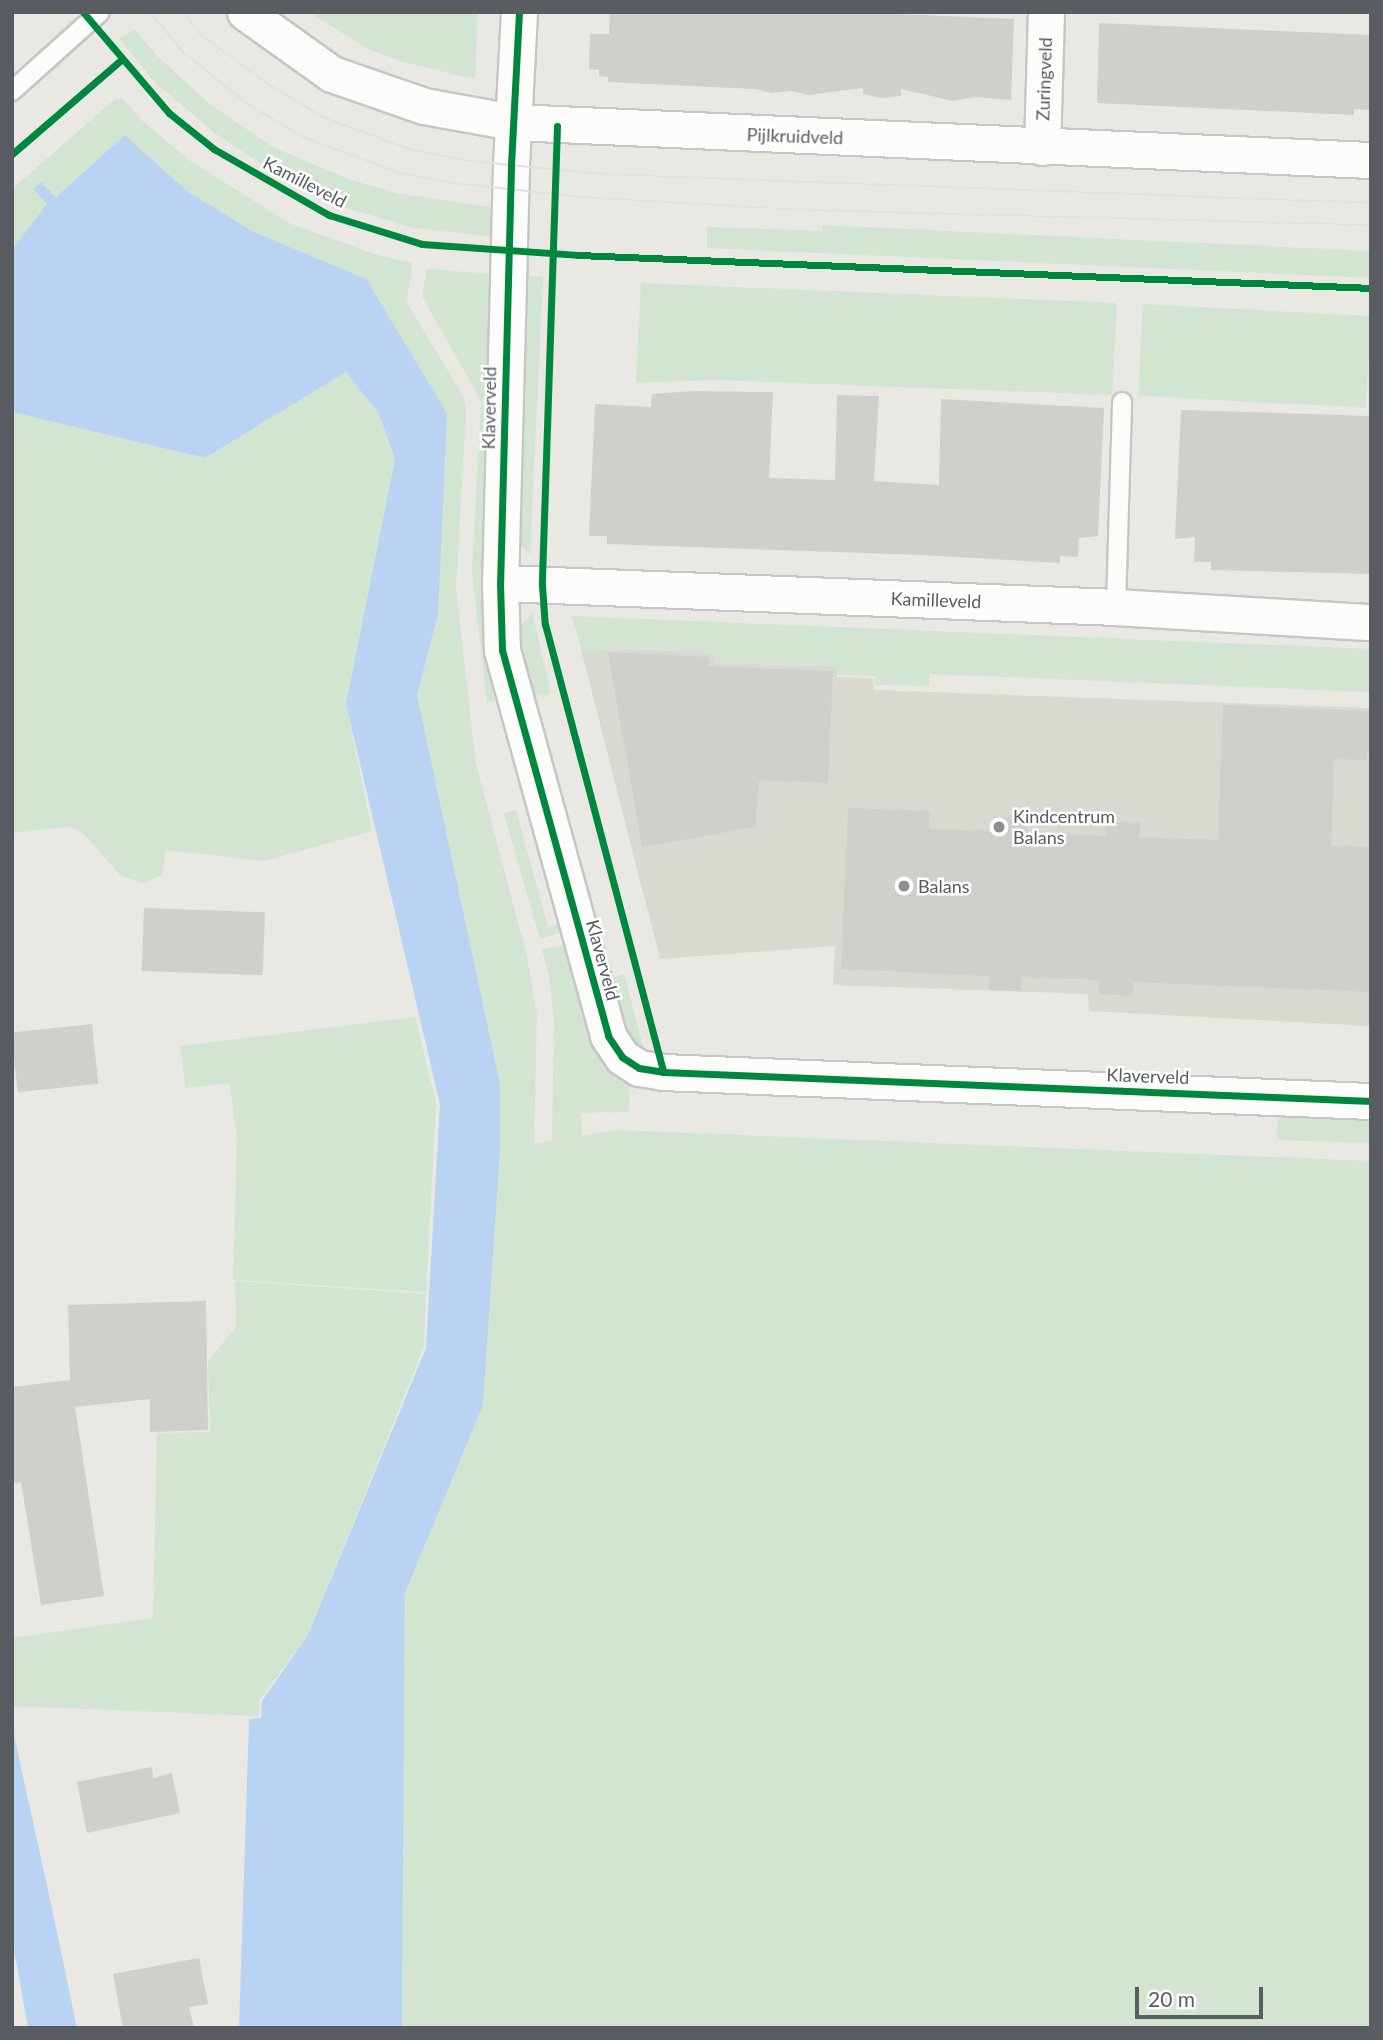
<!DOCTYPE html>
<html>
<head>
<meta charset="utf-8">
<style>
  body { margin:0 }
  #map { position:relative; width:1383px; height:2040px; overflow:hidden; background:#e9e8e3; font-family:Lato,sans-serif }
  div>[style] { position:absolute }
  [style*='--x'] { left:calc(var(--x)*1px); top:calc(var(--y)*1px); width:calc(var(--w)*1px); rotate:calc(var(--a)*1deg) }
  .education>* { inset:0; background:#d9d8d1 }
  .green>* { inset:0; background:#d1e5d0; transform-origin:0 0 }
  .water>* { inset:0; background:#b8d4f2 }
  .building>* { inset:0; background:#cfcfcc; transform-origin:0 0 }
  .roads { filter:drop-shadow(2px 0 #c6c6c5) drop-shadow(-2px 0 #c6c6c5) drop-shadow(0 2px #c6c6c5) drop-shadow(0 -2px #c6c6c5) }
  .service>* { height:18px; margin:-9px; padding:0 9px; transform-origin:9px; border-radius:9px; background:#fcfcfb }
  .minor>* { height:35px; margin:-17.5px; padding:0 17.5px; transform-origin:17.5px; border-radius:17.5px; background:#fcfcfb }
  .tram>* { height:2px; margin:-1px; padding:0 1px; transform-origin:1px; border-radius:1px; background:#e1e1e0 }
  .cycleway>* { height:7px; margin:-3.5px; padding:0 3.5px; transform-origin:3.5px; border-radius:3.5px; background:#00873e }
  .dots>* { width:19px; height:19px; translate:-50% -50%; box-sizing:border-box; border:4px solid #fff; border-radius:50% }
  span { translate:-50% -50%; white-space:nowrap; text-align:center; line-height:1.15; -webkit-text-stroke:5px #fff; paint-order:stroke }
  .street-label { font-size:18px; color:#595c61 }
  .poi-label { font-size:18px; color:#595c61 }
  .left { translate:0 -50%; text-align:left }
  .frame { position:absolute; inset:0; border:14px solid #595c61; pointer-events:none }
  .scale { position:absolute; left:1135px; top:1987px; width:128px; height:32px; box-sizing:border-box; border:4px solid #595c61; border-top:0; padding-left:9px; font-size:21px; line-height:24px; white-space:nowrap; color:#595c61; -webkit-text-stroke:5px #fff; paint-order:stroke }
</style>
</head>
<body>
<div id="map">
  <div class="education">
    <i style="clip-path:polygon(612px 648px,714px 653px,714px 663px,837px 666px,837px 677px,873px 678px,874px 690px,1371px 708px,1371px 1026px,1089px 1011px,1088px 994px,833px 985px,835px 946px,660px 959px,582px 653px)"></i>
  </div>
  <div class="green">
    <i style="clip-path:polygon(309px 12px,478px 12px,475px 79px,403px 62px,368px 49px)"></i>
    <i style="clip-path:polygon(135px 30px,158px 57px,211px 105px,273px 147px,351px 180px,396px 193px,495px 208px,494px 237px,413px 228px,333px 204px,292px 184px,216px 134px,157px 84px,119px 38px)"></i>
    <i style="clip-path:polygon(115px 99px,123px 99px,140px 119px,189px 160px,289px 223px,374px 254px,412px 263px,407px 303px,463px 396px,466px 411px,456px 588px,476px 764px,527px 956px,537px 1015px,534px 1144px,552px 1141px,554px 1022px,549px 976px,542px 950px,570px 943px,630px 1079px,629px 1112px,581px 1113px,582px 1136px,616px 1130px,1371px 1161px,1371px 2028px,402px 2028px,405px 1593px,483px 1405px,500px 1151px,500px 1084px,417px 695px,438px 615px,366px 279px,254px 232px,187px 191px,125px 135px,56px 197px,40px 182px,34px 189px,48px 204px,12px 250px,12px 189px)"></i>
    <i style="clip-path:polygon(823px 225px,1371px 251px,1371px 278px,707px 248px,707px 227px,822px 231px)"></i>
    <i style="clip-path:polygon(427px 269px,495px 274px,506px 699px,487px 703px,472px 570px,481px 401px,422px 296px)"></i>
    <i style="clip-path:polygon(526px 276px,543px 277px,530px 555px,519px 544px,514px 525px)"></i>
    <i style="clip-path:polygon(641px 283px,1117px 303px,1112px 395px,716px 380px,636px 383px)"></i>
    <i style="left:1143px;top:304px;width:228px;height:92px;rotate:3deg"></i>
    <i style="clip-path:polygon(346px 372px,379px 414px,395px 459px,346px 704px,372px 831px,264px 861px,166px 850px,162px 875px,145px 883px,121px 876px,83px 833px,68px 827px,12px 833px,12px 412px,205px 458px)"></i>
    <i style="clip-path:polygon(532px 612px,551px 693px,530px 698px,514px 642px,517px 631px)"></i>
    <i style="clip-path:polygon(572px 616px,1371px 649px,1371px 692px,930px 674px,929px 686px,875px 685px,875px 676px,837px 675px,836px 666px,714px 663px,713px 653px,612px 648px,582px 653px)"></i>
    <i style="clip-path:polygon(516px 810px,548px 927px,566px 922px,568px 930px,540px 939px,504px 814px)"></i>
    <i style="clip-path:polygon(624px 974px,645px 1054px,630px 1046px,605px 980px)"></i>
    <i style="clip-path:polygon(415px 1017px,436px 1103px,426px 1292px,233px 1280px,237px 1136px,229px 1083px,185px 1088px,181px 1046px)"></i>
    <i style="left:1278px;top:1110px;width:93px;height:30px;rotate:2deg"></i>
    <i style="clip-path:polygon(235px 1281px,426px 1294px,424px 1347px,308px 1635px,260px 1699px,259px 1716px,12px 1706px,12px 1638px,153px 1618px,157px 1433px,210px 1432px,208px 1361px,236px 1327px)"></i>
  </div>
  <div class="water">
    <i style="clip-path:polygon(125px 135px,187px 191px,254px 232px,366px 279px,447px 413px,438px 615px,417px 695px,500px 1084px,500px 1151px,483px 1405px,405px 1593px,402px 2028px,239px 2028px,249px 1719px,261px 1718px,262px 1701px,308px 1635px,426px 1348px,440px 1104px,346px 704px,395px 459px,379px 414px,346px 372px,205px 458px,12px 412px,12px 250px,47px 204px,33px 189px,41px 182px,56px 197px)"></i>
    <i style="clip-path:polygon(12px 1726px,51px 1904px,77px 2028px,28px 2028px,12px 1938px)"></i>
  </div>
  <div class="building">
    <i style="clip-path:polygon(610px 12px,850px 12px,1014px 19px,1011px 100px,975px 97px,953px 101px,901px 89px,901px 96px,882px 98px,863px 94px,863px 88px,808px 95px,791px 91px,772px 93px,755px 89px,608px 82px,608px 77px,599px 76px,599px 70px,589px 69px,590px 34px,609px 34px)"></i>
    <i style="clip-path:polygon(1099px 23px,1371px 35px,1371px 110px,1354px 109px,1354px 115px,1097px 103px)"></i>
    <i style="clip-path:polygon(693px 391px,773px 392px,769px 478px,835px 480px,837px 395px,879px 396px,874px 481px,939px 485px,941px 399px,1104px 408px,1098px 536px,1079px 538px,1078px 557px,1060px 556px,1060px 563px,922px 555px,607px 544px,607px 536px,589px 536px,595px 404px,651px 407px,652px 394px)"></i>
    <i style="clip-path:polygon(1181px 410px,1371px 416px,1371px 574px,1211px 570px,1211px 562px,1194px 562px,1195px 537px,1175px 539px)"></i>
    <i style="clip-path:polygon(608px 652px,709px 657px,709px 666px,833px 671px,828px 783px,759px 780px,755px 827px,642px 847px)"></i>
    <i style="clip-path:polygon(1223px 705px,1371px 711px,1371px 753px,1367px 753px,1366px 760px,1334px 759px,1331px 846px,1371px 847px,1371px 992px,1133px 982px,1132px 996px,1099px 994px,1100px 980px,1022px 977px,1021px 991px,989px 990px,989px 976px,841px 969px,848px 808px,930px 811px,929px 829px,995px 831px,996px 817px,1028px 818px,1028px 833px,1106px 836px,1106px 822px,1140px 823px,1139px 837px,1218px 840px)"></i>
    <i style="left:144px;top:908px;width:121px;height:63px;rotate:2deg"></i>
    <i style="left:92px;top:1024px;width:60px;height:81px;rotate:84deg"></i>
    <i style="clip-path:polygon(206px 1301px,208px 1430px,150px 1432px,150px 1399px,75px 1407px,104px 1596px,41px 1605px,21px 1482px,12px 1483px,12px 1387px,70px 1380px,68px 1305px)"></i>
    <i style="clip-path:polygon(152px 1767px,153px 1778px,172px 1773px,180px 1813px,87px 1833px,77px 1782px)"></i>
    <i style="clip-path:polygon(199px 1958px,208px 2004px,189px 2007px,194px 2028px,123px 2028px,113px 1974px)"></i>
  </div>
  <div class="roads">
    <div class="service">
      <i style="--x:12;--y:91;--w:118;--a:-41.9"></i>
      <i style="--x:1116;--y:607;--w:205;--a:-88.3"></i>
    </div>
    <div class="minor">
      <i style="--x:245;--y:12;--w:107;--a:35.5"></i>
      <i style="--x:332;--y:74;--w:97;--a:19.2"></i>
      <i style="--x:424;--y:106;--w:90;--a:10.2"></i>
      <i style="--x:513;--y:122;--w:859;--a:2.54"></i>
      <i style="--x:519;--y:12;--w:155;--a:93"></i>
      <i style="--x:511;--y:167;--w:416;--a:91.5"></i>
      <i style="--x:500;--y:583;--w:67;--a:88.3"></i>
      <i style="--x:502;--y:650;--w:400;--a:74.6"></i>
      <i style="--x:608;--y:1036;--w:25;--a:56"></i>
      <i style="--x:622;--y:1057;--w:20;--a:33"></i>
      <i style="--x:639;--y:1068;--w:24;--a:9"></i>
      <i style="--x:663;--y:1072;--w:709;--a:2.35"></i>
      <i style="--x:1042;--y:147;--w:135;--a:-88.3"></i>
      <i style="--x:500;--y:583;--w:616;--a:2.23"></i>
      <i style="--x:1116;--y:607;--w:255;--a:3.4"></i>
    </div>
  </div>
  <div class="tram">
    <i style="--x:150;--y:12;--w:52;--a:50.5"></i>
    <i style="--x:183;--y:52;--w:85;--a:38.8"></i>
    <i style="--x:249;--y:105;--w:63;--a:30.7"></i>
    <i style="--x:303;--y:137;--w:103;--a:20.4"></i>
    <i style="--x:400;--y:173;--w:55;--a:10.5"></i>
    <i style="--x:454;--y:183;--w:128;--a:6.3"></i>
    <i style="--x:581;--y:197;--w:226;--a:3.3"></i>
    <i style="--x:807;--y:210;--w:564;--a:1.52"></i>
    <i style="--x:184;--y:12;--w:27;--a:54"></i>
    <i style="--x:200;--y:34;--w:84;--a:36.3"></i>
    <i style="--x:268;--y:84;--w:64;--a:31"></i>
    <i style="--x:323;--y:117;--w:92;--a:20.4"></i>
    <i style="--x:409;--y:149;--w:62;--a:11.1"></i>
    <i style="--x:470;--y:161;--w:133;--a:5.6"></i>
    <i style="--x:602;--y:174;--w:770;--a:2.16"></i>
  </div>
  <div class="cycleway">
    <i style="--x:83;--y:12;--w:133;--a:49.6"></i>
    <i style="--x:169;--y:113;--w:58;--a:38.7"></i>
    <i style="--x:214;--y:149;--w:133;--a:29.9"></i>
    <i style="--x:329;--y:215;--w:97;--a:17.3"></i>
    <i style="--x:422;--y:244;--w:156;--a:4"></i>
    <i style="--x:578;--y:255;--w:794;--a:2.38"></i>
    <i style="--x:519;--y:12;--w:155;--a:93"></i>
    <i style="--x:511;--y:167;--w:416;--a:91.5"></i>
    <i style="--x:500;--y:583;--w:67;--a:88.3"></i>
    <i style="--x:502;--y:650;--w:400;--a:74.6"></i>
    <i style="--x:608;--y:1036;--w:25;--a:56"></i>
    <i style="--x:622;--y:1057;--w:20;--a:33"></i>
    <i style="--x:639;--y:1068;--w:24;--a:9"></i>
    <i style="--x:663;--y:1072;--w:709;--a:2.35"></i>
    <i style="--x:557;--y:126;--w:459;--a:91.9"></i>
    <i style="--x:542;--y:585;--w:39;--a:86"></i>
    <i style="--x:545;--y:624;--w:463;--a:75.2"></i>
    <i style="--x:12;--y:154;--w:145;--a:-40.8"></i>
  </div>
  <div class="dots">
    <i style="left:999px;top:827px;background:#8b8d8e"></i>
    <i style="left:904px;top:886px;background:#8b8d8e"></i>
  </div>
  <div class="street-label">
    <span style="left:1044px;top:79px;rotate:-88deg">Zuringveld</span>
    <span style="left:795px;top:136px;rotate:2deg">Pijlkruidveld</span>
    <span style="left:305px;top:182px;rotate:27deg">Kamilleveld</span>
    <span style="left:489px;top:408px;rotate:-89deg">Klaverveld</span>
    <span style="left:936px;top:600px;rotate:2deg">Kamilleveld</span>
    <span style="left:603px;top:960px;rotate:75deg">Klaverveld</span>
    <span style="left:1148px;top:1076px;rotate:2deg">Klaverveld</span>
  </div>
  <div class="poi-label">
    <span class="left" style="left:1013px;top:827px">Kindcentrum<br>Balans</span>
    <span class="left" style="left:918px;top:886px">Balans</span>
  </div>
  <div class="frame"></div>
  <div class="scale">20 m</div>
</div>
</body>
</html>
